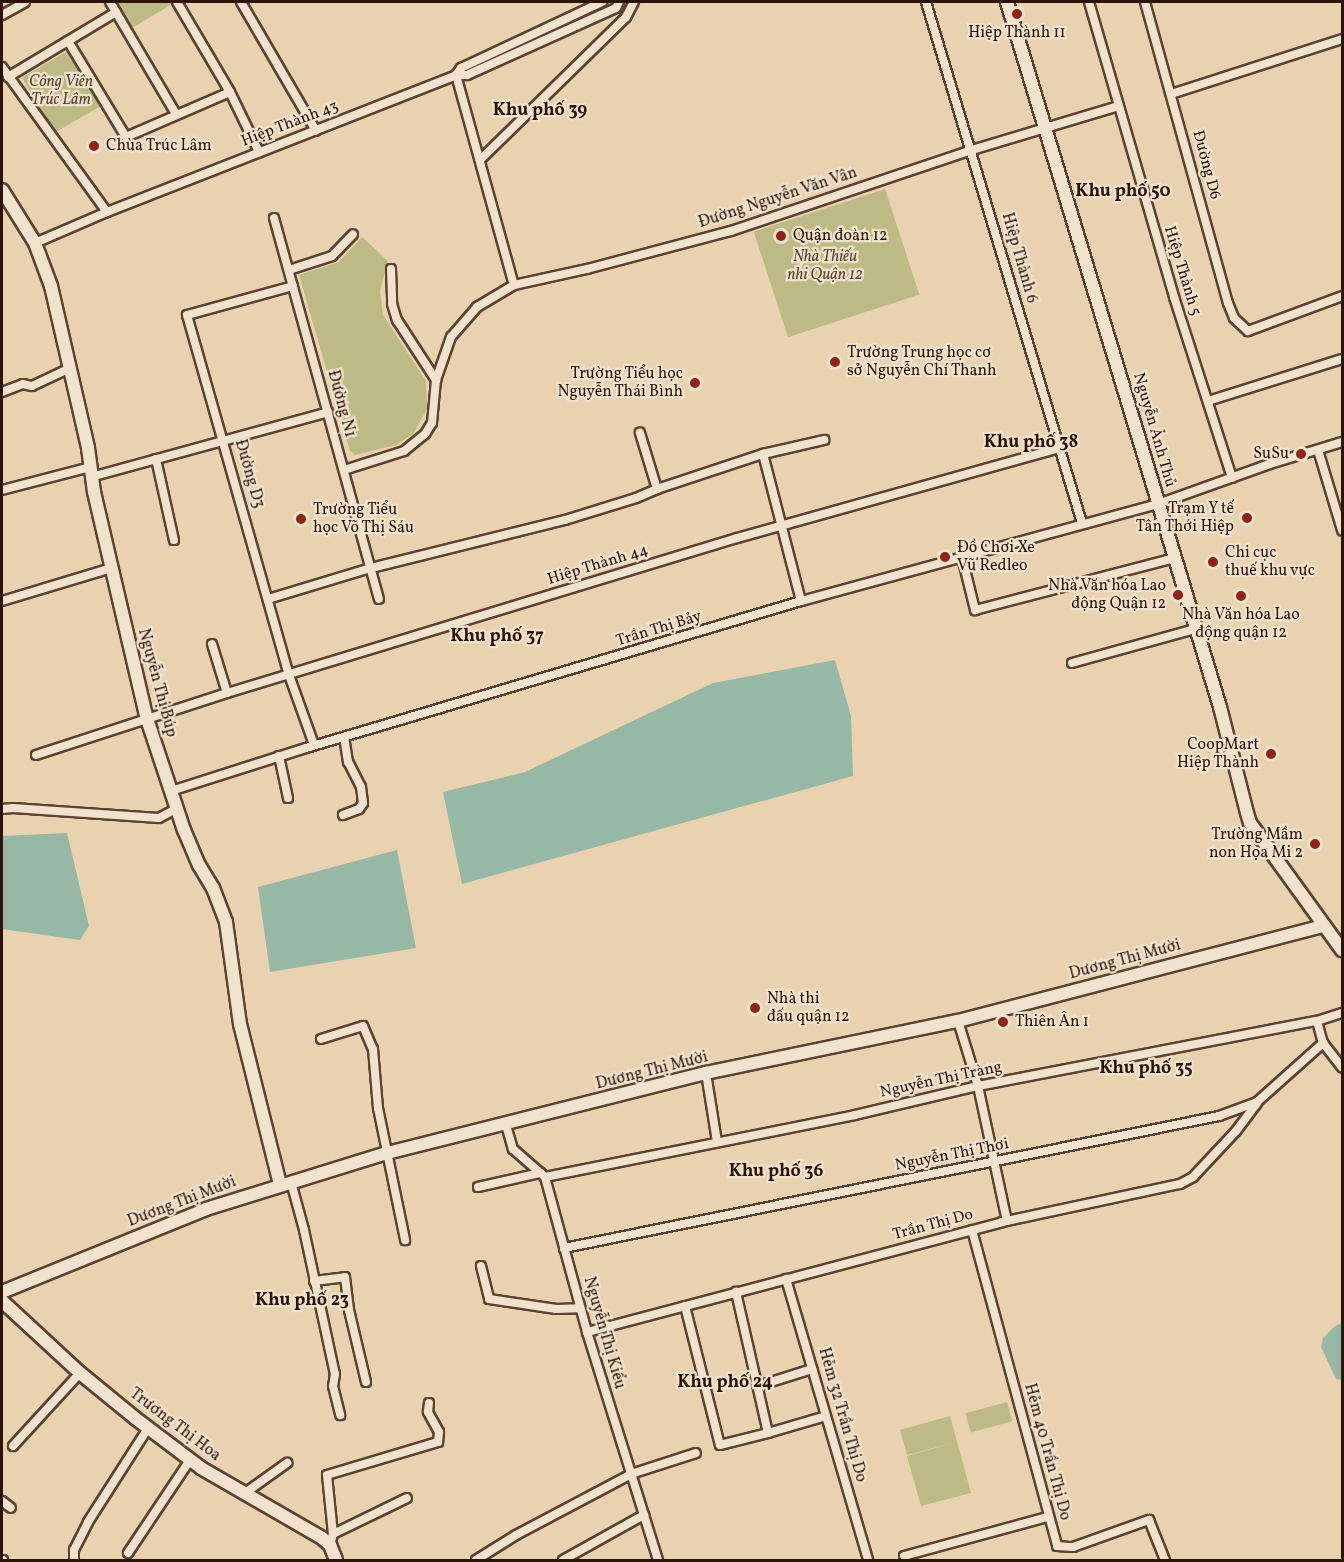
<!DOCTYPE html>
<html>
<head>
<meta charset="utf-8">
<style>
  body { margin:0 }
  #map { position:relative; width:1344px; height:1562px; overflow:hidden; background:#e8d2b0; font-family:Vollkorn,serif }
  div>[style] { position:absolute }
  [style*='--x'] { left:calc(var(--x)*1px); top:calc(var(--y)*1px); width:calc(var(--w)*1px); rotate:calc(var(--a)*1deg) }
  .green>* { inset:0; background:#bdba86; transform-origin:0 0 }
  .water>* { inset:0; background:#98b8a6 }
  .roads { filter:drop-shadow(2px 0 #5a4331) drop-shadow(-2px 0 #5a4331) drop-shadow(0 2px #5a4331) drop-shadow(0 -2px #5a4331) }
  .street>* { height:8px; margin:-4px; padding:0 4px; transform-origin:4px; border-radius:4px; background:#f0e2cc }
  .secondary>* { height:12px; margin:-6px; padding:0 6px; transform-origin:6px; border-radius:6px; background:#f0e2cc }
  .dots>* { width:16px; height:16px; translate:-50% -50%; box-sizing:border-box; border:3px solid #f0e2cc; border-radius:50% }
  span { translate:-50% -50%; white-space:nowrap; text-align:center; line-height:1.15; -webkit-text-stroke:4.5px #f0e2cc; paint-order:stroke }
  .poi-label { font-size:16px; color:#2b1307 }
  .left { translate:0 -50%; text-align:left }
  .right { translate:-100% -50%; text-align:right }
  .park-label { font-size:16px; color:#57452d; font-style:italic }
  .street-label { font-size:16px; color:#2b1307 }
  .neighbourhood-label { font-size:18px; color:#2b1307; font-weight:700 }
  .frame { position:absolute; inset:0; border:3px solid #2b1307; pointer-events:none }
</style>
</head>
<body>
<div id="map">
  <div class="green">
    <i style="clip-path:polygon(116px 2px,170px 2px,172px 4px,132px 28px)"></i>
    <i style="left:68px;top:51px;width:64px;height:53px;rotate:60deg"></i>
    <i style="left:885px;top:189px;width:111px;height:138px;rotate:72deg"></i>
    <i style="clip-path:polygon(362px 237px,388px 261px,380px 291px,383px 315px,426px 381px,427px 409px,413px 434px,396px 445px,355px 455px,350px 451px,299px 275px,339px 262px)"></i>
    <i style="left:1007px;top:1402px;width:20px;height:43px;rotate:75deg"></i>
    <i style="clip-path:polygon(950px 1416px,971px 1493px,921px 1506px,907px 1456px,956px 1442px,907px 1455px,900px 1430px)"></i>
  </div>
  <div class="water">
    <i style="clip-path:polygon(835px 660px,851px 716px,853px 776px,462px 884px,443px 792px,525px 772px,713px 683px)"></i>
    <i style="clip-path:polygon(67px 833px,89px 926px,80px 940px,2px 929px,2px 836px)"></i>
    <i style="clip-path:polygon(397px 850px,416px 948px,270px 972px,258px 887px)"></i>
    <i style="clip-path:polygon(1342px 1323px,1342px 1380px,1336px 1379px,1321px 1347px,1323px 1338px,1335px 1326px)"></i>
  </div>
  <div class="roads">
    <div class="street">
      <i style="--x:110;--y:2;--w:130;--a:59.5"></i>
      <i style="--x:177;--y:2;--w:104;--a:59.5"></i>
      <i style="--x:230;--y:92;--w:67;--a:64.2"></i>
      <i style="--x:241;--y:2;--w:149;--a:59.8"></i>
      <i style="--x:926;--y:2;--w:544;--a:73.33"></i>
      <i style="--x:1089;--y:2;--w:307;--a:73.9"></i>
      <i style="--x:1174;--y:297;--w:190;--a:72.2"></i>
      <i style="--x:1145;--y:2;--w:312;--a:74.6"></i>
      <i style="--x:1228;--y:303;--w:16;--a:68"></i>
      <i style="--x:1234;--y:318;--w:19;--a:43"></i>
      <i style="--x:1248;--y:331;--w:100;--a:-20.4"></i>
      <i style="--x:2;--y:15;--w:26;--a:-29"></i>
      <i style="--x:68;--y:41;--w:112;--a:58.9"></i>
      <i style="--x:126;--y:137;--w:113;--a:-23.4"></i>
      <i style="--x:2;--y:67;--w:179;--a:54.1"></i>
      <i style="--x:456;--y:75;--w:218;--a:74.6"></i>
      <i style="--x:456;--y:75;--w:9;--a:-54"></i>
      <i style="--x:461;--y:68;--w:156;--a:-25.1"></i>
      <i style="--x:8;--y:77;--w:126;--a:-31"></i>
      <i style="--x:1171;--y:94;--w:180;--a:-17.8"></i>
      <i style="--x:480;--y:160;--w:204;--a:-44.4"></i>
      <i style="--x:626;--y:17;--w:17;--a:-62"></i>
      <i style="--x:274;--y:218;--w:395;--a:74.6"></i>
      <i style="--x:35;--y:243;--w:78;--a:-23.3"></i>
      <i style="--x:107;--y:212;--w:375;--a:-21.4"></i>
      <i style="--x:456;--y:75;--w:11;--a:0"></i>
      <i style="--x:467;--y:75;--w:163;--a:-24.2"></i>
      <i style="--x:616;--y:8;--w:7;--a:-63"></i>
      <i style="--x:391;--y:269;--w:35;--a:88"></i>
      <i style="--x:392;--y:304;--w:17;--a:73"></i>
      <i style="--x:397;--y:320;--w:72;--a:57"></i>
      <i style="--x:289;--y:270;--w:45;--a:-18"></i>
      <i style="--x:332;--y:256;--w:30;--a:-46"></i>
      <i style="--x:293;--y:286;--w:110;--a:164.7"></i>
      <i style="--x:187;--y:315;--w:374;--a:74.2"></i>
      <i style="--x:289;--y:675;--w:74;--a:70.3"></i>
      <i style="--x:2;--y:392;--w:22;--a:-21"></i>
      <i style="--x:23;--y:384;--w:9;--a:13"></i>
      <i style="--x:32;--y:386;--w:42;--a:-25.3"></i>
      <i style="--x:1208;--y:401;--w:140;--a:-17.4"></i>
      <i style="--x:1318;--y:450;--w:84;--a:73.3"></i>
      <i style="--x:156;--y:459;--w:83;--a:77.5"></i>
      <i style="--x:344;--y:470;--w:63;--a:-17.6"></i>
      <i style="--x:404;--y:451;--w:27;--a:-39"></i>
      <i style="--x:425;--y:434;--w:13;--a:-58"></i>
      <i style="--x:432;--y:423;--w:43;--a:-84.7"></i>
      <i style="--x:436;--y:380;--w:46;--a:-70.8"></i>
      <i style="--x:451;--y:337;--w:40;--a:-49"></i>
      <i style="--x:477;--y:307;--w:43;--a:-30.7"></i>
      <i style="--x:514;--y:285;--w:75;--a:-12.4"></i>
      <i style="--x:587;--y:269;--w:149;--a:-14.8"></i>
      <i style="--x:731;--y:231;--w:254;--a:-18.6"></i>
      <i style="--x:972;--y:150;--w:153;--a:-16.7"></i>
      <i style="--x:91;--y:477;--w:246;--a:-15.3"></i>
      <i style="--x:657;--y:489;--w:112;--a:-18.3"></i>
      <i style="--x:2;--y:490;--w:91;--a:-14.6"></i>
      <i style="--x:962;--y:557;--w:55;--a:76.2"></i>
      <i style="--x:975;--y:610;--w:206;--a:-14.6"></i>
      <i style="--x:268;--y:599;--w:108;--a:-16.8"></i>
      <i style="--x:371;--y:568;--w:200;--a:-13.9"></i>
      <i style="--x:565;--y:520;--w:74;--a:-17.2"></i>
      <i style="--x:636;--y:498;--w:23;--a:-23"></i>
      <i style="--x:657;--y:489;--w:59;--a:-106.9"></i>
      <i style="--x:2;--y:601;--w:114;--a:-16.8"></i>
      <i style="--x:801;--y:601;--w:152;--a:-104.5"></i>
      <i style="--x:763;--y:454;--w:63;--a:-12.9"></i>
      <i style="--x:212;--y:644;--w:51;--a:73"></i>
      <i style="--x:1072;--y:663;--w:128;--a:-15.5"></i>
      <i style="--x:36;--y:755;--w:201;--a:-18"></i>
      <i style="--x:227;--y:693;--w:533;--a:-16.91"></i>
      <i style="--x:737;--y:538;--w:334;--a:-15.6"></i>
      <i style="--x:279;--y:756;--w:43;--a:77.9"></i>
      <i style="--x:171;--y:791;--w:142;--a:-17.7"></i>
      <i style="--x:306;--y:748;--w:516;--a:-16.54"></i>
      <i style="--x:801;--y:601;--w:370;--a:-15.2"></i>
      <i style="--x:1158;--y:504;--w:119;--a:-19.7"></i>
      <i style="--x:1270;--y:464;--w:75;--a:-17"></i>
      <i style="--x:2;--y:809;--w:11;--a:-5"></i>
      <i style="--x:13;--y:808;--w:146;--a:3.9"></i>
      <i style="--x:159;--y:818;--w:19;--a:-28"></i>
      <i style="--x:343;--y:815;--w:17;--a:-21"></i>
      <i style="--x:359;--y:809;--w:7;--a:-56"></i>
      <i style="--x:363;--y:803;--w:16;--a:-97"></i>
      <i style="--x:361;--y:787;--w:28;--a:-117"></i>
      <i style="--x:348;--y:762;--w:25;--a:-99"></i>
      <i style="--x:958;--y:1021;--w:68;--a:72.9"></i>
      <i style="--x:978;--y:1086;--w:138;--a:77.9"></i>
      <i style="--x:1317;--y:1021;--w:23;--a:75"></i>
      <i style="--x:1323;--y:1043;--w:31;--a:52"></i>
      <i style="--x:321;--y:1039;--w:44;--a:-17.2"></i>
      <i style="--x:363;--y:1026;--w:25;--a:67"></i>
      <i style="--x:373;--y:1049;--w:59;--a:85.2"></i>
      <i style="--x:378;--y:1108;--w:135;--a:78.4"></i>
      <i style="--x:706;--y:1073;--w:70;--a:80.9"></i>
      <i style="--x:506;--y:1125;--w:25;--a:74"></i>
      <i style="--x:513;--y:1149;--w:43;--a:41.2"></i>
      <i style="--x:545;--y:1177;--w:161;--a:74.8"></i>
      <i style="--x:587;--y:1332;--w:239;--a:72.7"></i>
      <i style="--x:545;--y:1177;--w:316;--a:-11.3"></i>
      <i style="--x:855;--y:1115;--w:126;--a:-13.3"></i>
      <i style="--x:978;--y:1086;--w:345;--a:-10.9"></i>
      <i style="--x:1317;--y:1021;--w:26;--a:-18"></i>
      <i style="--x:291;--y:1182;--w:50;--a:74.8"></i>
      <i style="--x:304;--y:1230;--w:147;--a:77.9"></i>
      <i style="--x:335;--y:1374;--w:12;--a:99"></i>
      <i style="--x:333;--y:1386;--w:30;--a:76"></i>
      <i style="--x:478;--y:1187;--w:64;--a:-12.7"></i>
      <i style="--x:972;--y:1230;--w:327;--a:74.9"></i>
      <i style="--x:1057;--y:1546;--w:16;--a:4"></i>
      <i style="--x:1073;--y:1547;--w:81;--a:-19.6"></i>
      <i style="--x:1149;--y:1520;--w:43;--a:68.2"></i>
      <i style="--x:564;--y:1248;--w:668;--a:-11.39"></i>
      <i style="--x:1219;--y:1116;--w:40;--a:-20.2"></i>
      <i style="--x:1257;--y:1102;--w:89;--a:-41.8"></i>
      <i style="--x:481;--y:1266;--w:34;--a:76"></i>
      <i style="--x:489;--y:1299;--w:68;--a:8.5"></i>
      <i style="--x:556;--y:1309;--w:24;--a:-2"></i>
      <i style="--x:786;--y:1279;--w:293;--a:73.7"></i>
      <i style="--x:314;--y:1281;--w:31;--a:-7"></i>
      <i style="--x:345;--y:1277;--w:33;--a:83"></i>
      <i style="--x:349;--y:1310;--w:74;--a:76.7"></i>
      <i style="--x:685;--y:1306;--w:143;--a:75.9"></i>
      <i style="--x:720;--y:1445;--w:49;--a:-14"></i>
      <i style="--x:768;--y:1433;--w:145;--a:-102.8"></i>
      <i style="--x:587;--y:1332;--w:429;--a:-14.8"></i>
      <i style="--x:1002;--y:1222;--w:182;--a:-12.1"></i>
      <i style="--x:1180;--y:1184;--w:15;--a:-28"></i>
      <i style="--x:1193;--y:1177;--w:63;--a:-46.9"></i>
      <i style="--x:1236;--y:1131;--w:35;--a:-53"></i>
      <i style="--x:758;--y:1386;--w:57;--a:-17.5"></i>
      <i style="--x:768;--y:1433;--w:60;--a:-16.3"></i>
      <i style="--x:13;--y:1446;--w:99;--a:-47.5"></i>
      <i style="--x:245;--y:1493;--w:52;--a:-35.5"></i>
      <i style="--x:2;--y:1501;--w:11;--a:38"></i>
      <i style="--x:333;--y:1534;--w:82;--a:-25.9"></i>
      <i style="--x:330;--y:1545;--w:11;--a:-75"></i>
      <i style="--x:333;--y:1534;--w:59;--a:-95.8"></i>
      <i style="--x:327;--y:1475;--w:116;--a:-16.6"></i>
      <i style="--x:438;--y:1442;--w:10;--a:-84"></i>
      <i style="--x:439;--y:1432;--w:23;--a:-119"></i>
      <i style="--x:428;--y:1412;--w:9;--a:-84"></i>
      <i style="--x:128;--y:1553;--w:112;--a:-56.3"></i>
      <i style="--x:904;--y:1556;--w:149;--a:-15.2"></i>
      <i style="--x:2;--y:1560;--w:1;--a:0"></i>
      <i style="--x:74;--y:1560;--w:10;--a:-90"></i>
      <i style="--x:74;--y:1550;--w:31;--a:-63"></i>
      <i style="--x:88;--y:1522;--w:112;--a:-57.4"></i>
      <i style="--x:476;--y:1560;--w:47;--a:-32"></i>
      <i style="--x:516;--y:1535;--w:130;--a:-27.9"></i>
      <i style="--x:631;--y:1474;--w:68;--a:-17.9"></i>
      <i style="--x:563;--y:1560;--w:93;--a:-29.1"></i>
    </div>
    <div class="secondary">
      <i style="--x:1007;--y:2;--w:736;--a:73.19"></i>
      <i style="--x:1220;--y:707;--w:109;--a:75.7"></i>
      <i style="--x:1247;--y:813;--w:10;--a:73"></i>
      <i style="--x:1250;--y:823;--w:157;--a:54.1"></i>
      <i style="--x:2;--y:190;--w:62;--a:58.1"></i>
      <i style="--x:35;--y:243;--w:46;--a:69.6"></i>
      <i style="--x:51;--y:286;--w:166;--a:77.1"></i>
      <i style="--x:88;--y:448;--w:44;--a:82.2"></i>
      <i style="--x:94;--y:492;--w:233;--a:76.9"></i>
      <i style="--x:147;--y:719;--w:117;--a:71.6"></i>
      <i style="--x:184;--y:830;--w:38;--a:67"></i>
      <i style="--x:199;--y:865;--w:27;--a:59"></i>
      <i style="--x:213;--y:888;--w:36;--a:69"></i>
      <i style="--x:226;--y:922;--w:103;--a:82.2"></i>
      <i style="--x:240;--y:1024;--w:166;--a:76"></i>
      <i style="--x:2;--y:1292;--w:220;--a:-22.1"></i>
      <i style="--x:206;--y:1209;--w:189;--a:-17.2"></i>
      <i style="--x:387;--y:1153;--w:329;--a:-14.1"></i>
      <i style="--x:706;--y:1073;--w:257;--a:-11.7"></i>
      <i style="--x:958;--y:1021;--w:378;--a:-14.6"></i>
      <i style="--x:2;--y:1301;--w:106;--a:42.7"></i>
      <i style="--x:80;--y:1373;--w:71;--a:39.3"></i>
      <i style="--x:135;--y:1418;--w:83;--a:37.1"></i>
      <i style="--x:201;--y:1468;--w:140;--a:30"></i>
      <i style="--x:322;--y:1538;--w:11;--a:41"></i>
      <i style="--x:330;--y:1545;--w:16;--a:68"></i>
    </div>
  </div>
  <div class="dots">
    <i style="left:1017px;top:14px;background:#8f2418"></i>
    <i style="left:94px;top:146px;background:#8f2418"></i>
    <i style="left:781px;top:236px;background:#8f2418"></i>
    <i style="left:835px;top:362px;background:#8f2418"></i>
    <i style="left:695px;top:383px;background:#8f2418"></i>
    <i style="left:1301px;top:454px;background:#8f2418"></i>
    <i style="left:1247px;top:518px;background:#8f2418"></i>
    <i style="left:301px;top:519px;background:#8f2418"></i>
    <i style="left:945px;top:557px;background:#8f2418"></i>
    <i style="left:1213px;top:562px;background:#8f2418"></i>
    <i style="left:1178px;top:595px;background:#8f2418"></i>
    <i style="left:1241px;top:596px;background:#8f2418"></i>
    <i style="left:1271px;top:754px;background:#8f2418"></i>
    <i style="left:1315px;top:844px;background:#8f2418"></i>
    <i style="left:755px;top:1008px;background:#8f2418"></i>
    <i style="left:1003px;top:1022px;background:#8f2418"></i>
  </div>
  <div class="poi-label">
    <span style="left:1017px;top:33px">Hiệp Thành 11</span>
    <span class="left" style="left:106px;top:146px">Chùa Trúc Lâm</span>
    <span class="left" style="left:793px;top:236px">Quận đoàn 12</span>
    <span class="left" style="left:847px;top:362px">Trường Trung học cơ<br>sở Nguyễn Chí Thanh</span>
    <span class="right" style="left:683px;top:383px">Trường Tiểu học<br>Nguyễn Thái Bình</span>
    <span class="right" style="left:1289px;top:454px">SuSu</span>
    <span class="right" style="left:1234px;top:518px">Trạm Y tế<br>Tân Thới Hiệp</span>
    <span class="left" style="left:313px;top:519px">Trường Tiểu<br>học Võ Thị Sáu</span>
    <span class="left" style="left:957px;top:557px">Đồ Chơi Xe<br>Vũ Redleo</span>
    <span class="left" style="left:1225px;top:562px">Chi cục<br>thuế khu vực</span>
    <span class="right" style="left:1166px;top:595px">Nhà Văn hóa Lao<br>động Quận 12</span>
    <span style="left:1241px;top:624px">Nhà Văn hóa Lao<br>động quận 12</span>
    <span class="right" style="left:1259px;top:754px">CoopMart<br>Hiệp Thành</span>
    <span class="right" style="left:1303px;top:844px">Trường Mầm<br>non Họa Mi 2</span>
    <span class="left" style="left:767px;top:1008px">Nhà thi<br>đấu quận 12</span>
    <span class="left" style="left:1015px;top:1022px">Thiên Ân 1</span>
  </div>
  <div class="park-label">
    <span style="left:61px;top:91px">Công Viên<br>Trúc Lâm</span>
    <span style="left:825px;top:266px">Nhà Thiếu<br>nhi Quận 12</span>
  </div>
  <div class="street-label">
    <span style="left:290px;top:124px;rotate:-21deg">Hiệp Thành 43</span>
    <span style="left:1206px;top:165px;rotate:75deg">Đường D6</span>
    <span style="left:778px;top:198px;rotate:-18deg">Đường Nguyễn Văn Vân</span>
    <span style="left:1019px;top:258px;rotate:74deg">Hiệp Thành 6</span>
    <span style="left:1182px;top:271px;rotate:73deg">Hiệp Thành 5</span>
    <span style="left:341px;top:404px;rotate:75deg">Đường N1</span>
    <span style="left:1154px;top:430px;rotate:74deg">Nguyễn Ảnh Thủ</span>
    <span style="left:249px;top:474px;rotate:74deg">Đường D3</span>
    <span style="left:598px;top:565px;rotate:-17deg">Hiệp Thành 44</span>
    <span style="left:659px;top:629px;rotate:-17deg">Trần Thị Bảy</span>
    <span style="left:157px;top:683px;rotate:75deg">Nguyễn Thị Búp</span>
    <span style="left:1125px;top:960px;rotate:-15deg">Dương Thị Mười</span>
    <span style="left:652px;top:1071px;rotate:-14deg">Dương Thị Mười</span>
    <span style="left:941px;top:1080px;rotate:-12deg">Nguyễn Thị Tràng</span>
    <span style="left:952px;top:1155px;rotate:-11deg">Nguyễn Thị Thơi</span>
    <span style="left:182px;top:1202px;rotate:-21deg">Dương Thị Mười</span>
    <span style="left:933px;top:1225px;rotate:-15deg">Trần Thị Do</span>
    <span style="left:604px;top:1333px;rotate:74deg">Nguyễn Thị Kiểu</span>
    <span style="left:842px;top:1415px;rotate:74deg">Hẻm 32 Trần Thị Do</span>
    <span style="left:175px;top:1425px;rotate:37deg">Trương Thị Hoa</span>
    <span style="left:1047px;top:1452px;rotate:75deg">Hẻm 40 Trần Thị Do</span>
  </div>
  <div class="neighbourhood-label">
    <span style="left:540px;top:111px">Khu phố 39</span>
    <span style="left:1123px;top:192px">Khu phố 50</span>
    <span style="left:1031px;top:443px">Khu phố 38</span>
    <span style="left:497px;top:637px">Khu phố 37</span>
    <span style="left:1146px;top:1069px">Khu phố 35</span>
    <span style="left:776px;top:1172px">Khu phố 36</span>
    <span style="left:302px;top:1301px">Khu phố 23</span>
    <span style="left:725px;top:1383px">Khu phố 24</span>
  </div>
  <div class="frame"></div>
</div>
</body>
</html>
